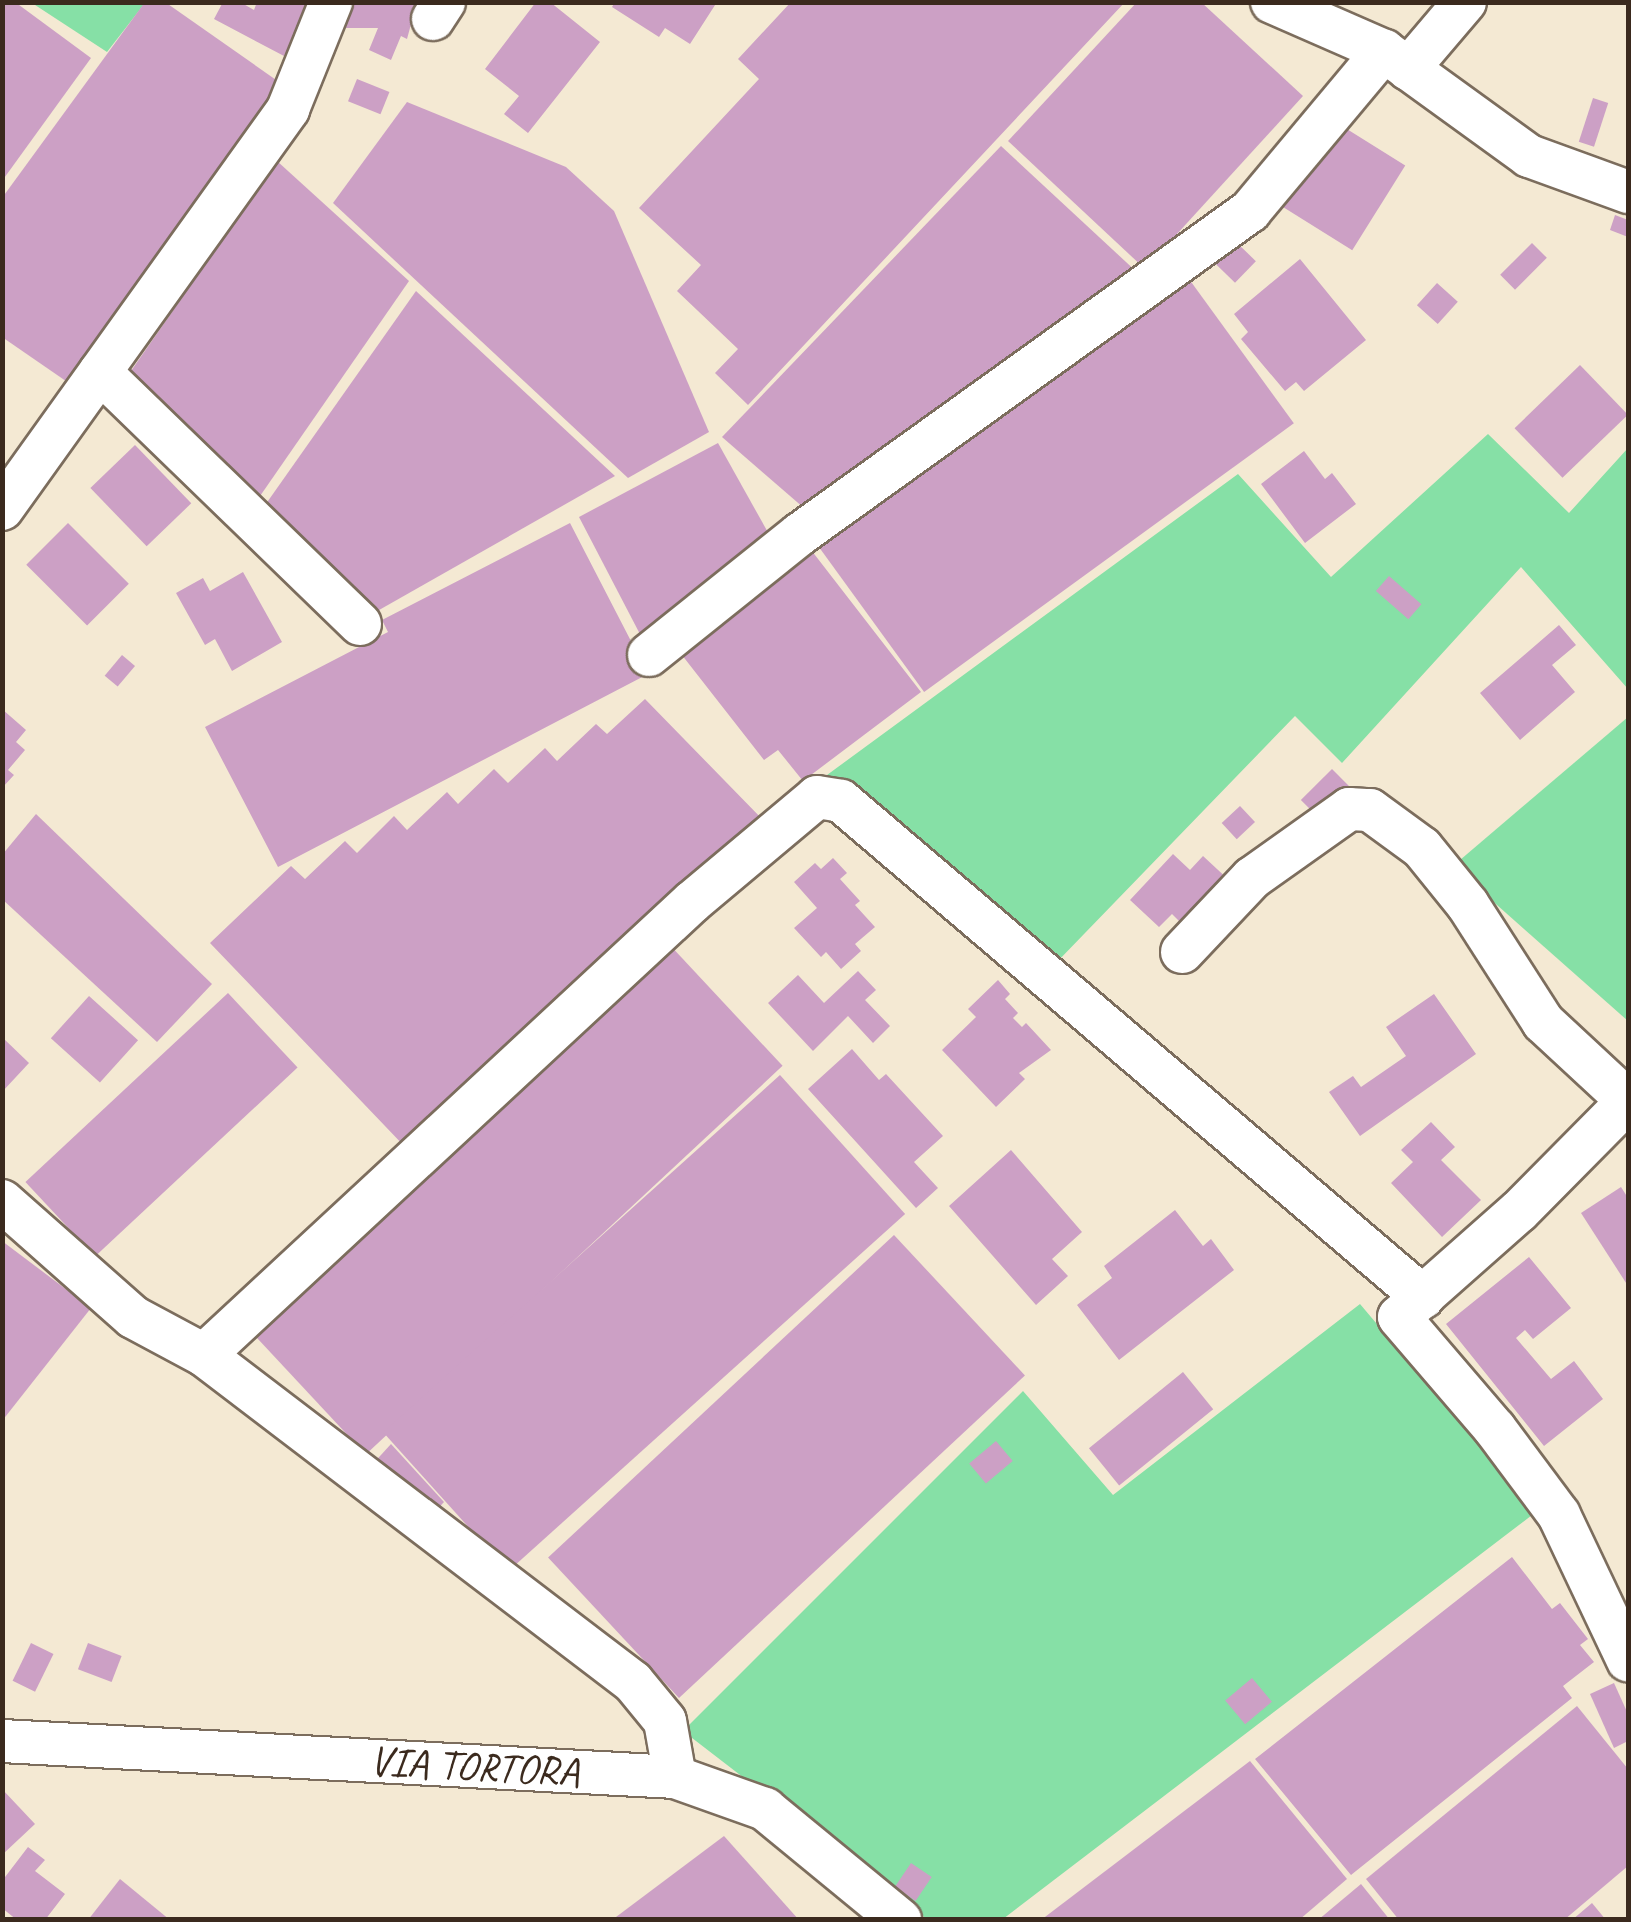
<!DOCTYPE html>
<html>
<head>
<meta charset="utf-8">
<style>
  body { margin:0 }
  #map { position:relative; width:1631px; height:1922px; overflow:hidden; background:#f4e9d3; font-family:Caveat,sans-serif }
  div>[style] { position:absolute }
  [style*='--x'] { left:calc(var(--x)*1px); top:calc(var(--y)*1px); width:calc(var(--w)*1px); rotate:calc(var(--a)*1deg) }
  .green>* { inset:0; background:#86e0a6 }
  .building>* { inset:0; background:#cca0c5; transform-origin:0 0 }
  .roads { filter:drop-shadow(2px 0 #7c6d5d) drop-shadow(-2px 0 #7c6d5d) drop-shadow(0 2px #7c6d5d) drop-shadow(0 -2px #7c6d5d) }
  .minor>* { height:42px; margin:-21px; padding:0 21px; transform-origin:21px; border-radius:21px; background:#fff }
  span { translate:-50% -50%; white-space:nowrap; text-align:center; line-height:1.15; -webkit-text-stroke:8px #fff; paint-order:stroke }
  .street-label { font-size:42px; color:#3b2a1e }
  .frame { position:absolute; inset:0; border:5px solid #3b2a1e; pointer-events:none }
</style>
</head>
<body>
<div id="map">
  <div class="green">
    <i style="clip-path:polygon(32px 3px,145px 3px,107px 52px)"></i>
    <i style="clip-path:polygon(1488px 434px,1569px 513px,1628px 448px,1628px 689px,1521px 567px,1342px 763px,1295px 716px,1055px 964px,827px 775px,1238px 474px,1331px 577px)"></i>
    <i style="clip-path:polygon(1628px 717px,1628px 1021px,1453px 866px)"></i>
    <i style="clip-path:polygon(1360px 1304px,1536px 1512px,1003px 1919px,927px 1919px,683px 1731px,1023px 1391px,1113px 1495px)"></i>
  </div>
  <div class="building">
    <i style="clip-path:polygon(2px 2px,15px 2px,91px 58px,2px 181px)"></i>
    <i style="clip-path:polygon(145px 2px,165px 2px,289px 89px,76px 388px,2px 337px,2px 198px)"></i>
    <i style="clip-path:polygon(223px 2px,240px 2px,254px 10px,257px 2px,312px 2px,284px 56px,214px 19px)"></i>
    <i style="clip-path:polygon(344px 2px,417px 2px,407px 39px,401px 36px,391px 60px,369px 50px,378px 28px,339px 28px)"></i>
    <i style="clip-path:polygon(536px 2px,550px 2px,600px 42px,528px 133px,504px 114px,519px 96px,485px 69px)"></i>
    <i style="clip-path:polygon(615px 2px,717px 2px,690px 44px,665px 28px,659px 37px,612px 7px)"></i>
    <i style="clip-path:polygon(791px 2px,1125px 2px,748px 405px,715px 373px,738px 349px,677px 291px,701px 265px,639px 208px,759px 79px,738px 59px)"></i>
    <i style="clip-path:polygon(1137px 2px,1201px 2px,1303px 96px,1145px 269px,1008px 141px)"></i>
    <i style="left:357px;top:79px;width:35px;height:24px;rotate:22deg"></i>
    <i style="left:1593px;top:98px;width:16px;height:46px;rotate:18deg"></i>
    <i style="clip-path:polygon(407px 102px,566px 167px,614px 211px,709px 432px,628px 478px,333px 203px)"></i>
    <i style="left:1334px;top:121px;width:84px;height:100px;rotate:32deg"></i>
    <i style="clip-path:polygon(1001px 146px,1140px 275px,812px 515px,722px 437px)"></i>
    <i style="clip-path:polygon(277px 161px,409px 281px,251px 509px,124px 381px)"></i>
    <i style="clip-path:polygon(1615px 215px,1628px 220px,1628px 237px,1610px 230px)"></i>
    <i style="left:1235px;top:241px;width:29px;height:30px;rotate:44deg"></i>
    <i style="left:1532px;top:243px;width:21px;height:45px;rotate:45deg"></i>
    <i style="clip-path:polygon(1300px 259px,1366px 340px,1304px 391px,1296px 382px,1285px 391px,1241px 339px,1248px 332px,1234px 314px)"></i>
    <i style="left:1181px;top:268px;width:192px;height:457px;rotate:54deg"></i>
    <i style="left:1437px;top:283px;width:28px;height:30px;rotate:42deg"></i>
    <i style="clip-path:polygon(416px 291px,615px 476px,365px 618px,256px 518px)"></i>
    <i style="left:1580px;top:365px;width:69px;height:91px;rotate:46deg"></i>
    <i style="clip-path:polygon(718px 443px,775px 545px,642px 638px,579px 517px)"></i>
    <i style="left:135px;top:445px;width:81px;height:62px;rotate:46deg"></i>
    <i style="clip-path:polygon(1304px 451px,1325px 479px,1332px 473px,1356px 504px,1305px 543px,1261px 484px)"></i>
    <i style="left:68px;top:523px;width:86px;height:59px;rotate:45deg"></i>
    <i style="clip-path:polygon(570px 523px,648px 674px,278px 867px,205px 727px,388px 632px,382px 620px)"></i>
    <i style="clip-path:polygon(808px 546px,921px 692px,803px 781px,778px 750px,764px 760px,678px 650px)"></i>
    <i style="clip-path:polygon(243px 572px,282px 642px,232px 671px,215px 639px,205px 645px,176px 593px,203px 578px,210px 591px)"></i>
    <i style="left:1389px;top:576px;width:43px;height:20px;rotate:41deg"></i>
    <i style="clip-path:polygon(1559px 625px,1576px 645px,1552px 665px,1575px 692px,1520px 740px,1480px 693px)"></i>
    <i style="left:122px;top:655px;width:17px;height:27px;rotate:40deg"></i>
    <i style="clip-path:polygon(645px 699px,764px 821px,407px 1149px,210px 943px,291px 866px,305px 879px,345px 841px,357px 853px,394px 816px,407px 830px,447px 792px,458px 804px,494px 769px,508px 783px,545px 748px,557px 761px,596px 724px,607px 734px)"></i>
    <i style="clip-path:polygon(2px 709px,26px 730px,16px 742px,25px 750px,8px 770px,14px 775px,2px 788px)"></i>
    <i style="left:1332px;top:769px;width:25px;height:44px;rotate:45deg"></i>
    <i style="left:1240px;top:806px;width:22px;height:25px;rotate:47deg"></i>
    <i style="clip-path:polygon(36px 814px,212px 984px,157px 1042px,2px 899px,2px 855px)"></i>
    <i style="clip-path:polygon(1173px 854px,1190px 870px,1203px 856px,1231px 882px,1213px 902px,1205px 895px,1180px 922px,1172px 914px,1159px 927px,1130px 900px)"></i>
    <i style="clip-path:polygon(833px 858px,847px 873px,840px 879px,860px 901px,855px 905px,875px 927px,855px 944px,861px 951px,841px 969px,826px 952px,821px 957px,794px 928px,817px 908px,794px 882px,815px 863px,821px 869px)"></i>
    <i style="left:668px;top:943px;width:168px;height:570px;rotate:47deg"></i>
    <i style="clip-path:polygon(858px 971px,876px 990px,865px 1000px,890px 1026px,873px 1043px,848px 1016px,813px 1051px,768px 1003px,798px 975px,824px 1003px)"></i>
    <i style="clip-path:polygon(998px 980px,1010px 994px,1005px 999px,1018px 1013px,1013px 1018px,1022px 1027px,1026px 1023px,1051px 1050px,1019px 1073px,1025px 1079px,996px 1107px,942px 1050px,976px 1017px,968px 1009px)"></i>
    <i style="left:228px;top:993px;width:102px;height:277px;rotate:47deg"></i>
    <i style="clip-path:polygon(1434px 994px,1476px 1054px,1360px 1136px,1329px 1092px,1353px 1076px,1361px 1087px,1406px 1056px,1386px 1027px)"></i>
    <i style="left:89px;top:996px;width:66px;height:57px;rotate:42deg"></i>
    <i style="clip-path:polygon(2px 1037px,29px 1063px,2px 1092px)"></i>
    <i style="clip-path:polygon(852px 1049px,879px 1080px,886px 1074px,943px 1136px,914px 1162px,938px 1188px,916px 1208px,808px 1089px)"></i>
    <i style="left:780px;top:1075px;width:187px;height:534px;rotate:48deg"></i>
    <i style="clip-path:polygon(1431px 1122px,1455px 1147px,1441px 1160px,1481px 1200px,1442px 1237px,1391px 1183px,1413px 1162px,1401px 1150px)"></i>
    <i style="clip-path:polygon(1011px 1150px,1082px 1232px,1052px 1259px,1068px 1276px,1036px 1305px,949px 1206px)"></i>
    <i style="clip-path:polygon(1621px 1187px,1628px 1198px,1628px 1286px,1581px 1213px)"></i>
    <i style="clip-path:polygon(1175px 1210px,1203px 1246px,1211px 1239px,1234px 1270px,1119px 1360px,1077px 1305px,1112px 1278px,1104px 1266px)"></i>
    <i style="left:894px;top:1235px;width:192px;height:473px;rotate:47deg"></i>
    <i style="clip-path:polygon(2px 1241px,91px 1308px,2px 1421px)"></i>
    <i style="clip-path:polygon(1529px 1257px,1571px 1308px,1533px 1339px,1525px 1330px,1516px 1338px,1551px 1379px,1574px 1361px,1603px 1399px,1544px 1446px,1446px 1324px)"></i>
    <i style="left:1183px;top:1372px;width:48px;height:121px;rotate:51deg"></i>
    <i style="left:996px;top:1441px;width:26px;height:35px;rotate:50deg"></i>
    <i style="clip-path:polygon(391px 1444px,444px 1502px,432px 1515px,370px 1467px)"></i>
    <i style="clip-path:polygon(1512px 1557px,1552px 1609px,1560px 1603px,1588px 1639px,1580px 1645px,1594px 1662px,1563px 1686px,1572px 1698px,1351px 1875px,1255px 1759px)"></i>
    <i style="left:31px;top:1643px;width:25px;height:42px;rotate:26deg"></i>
    <i style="left:88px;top:1643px;width:36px;height:28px;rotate:21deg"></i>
    <i style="left:1252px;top:1678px;width:31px;height:35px;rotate:50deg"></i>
    <i style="clip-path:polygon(1614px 1683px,1628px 1714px,1628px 1741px,1614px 1748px,1590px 1694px)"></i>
    <i style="clip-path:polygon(1577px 1706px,1628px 1769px,1628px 1866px,1564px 1920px,1399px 1920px,1366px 1879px)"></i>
    <i style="clip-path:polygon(1250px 1761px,1347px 1879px,1299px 1920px,1041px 1920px)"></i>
    <i style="clip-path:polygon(2px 1789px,35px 1824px,2px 1855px)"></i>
    <i style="clip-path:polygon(724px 1836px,799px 1920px,612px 1920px)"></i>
    <i style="clip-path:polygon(28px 1847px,45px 1860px,35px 1871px,65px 1894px,45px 1920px,17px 1920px,2px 1908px,2px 1881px)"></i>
    <i style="left:911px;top:1863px;width:25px;height:29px;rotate:34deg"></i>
    <i style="clip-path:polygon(120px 1879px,170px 1920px,88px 1920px)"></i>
    <i style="clip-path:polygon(1361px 1884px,1390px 1920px,1318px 1920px)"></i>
    <i style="clip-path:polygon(1592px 1903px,1606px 1920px,1572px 1920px)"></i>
  </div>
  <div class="roads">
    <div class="minor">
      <i style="--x:1272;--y:2;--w:122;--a:23.6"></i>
      <i style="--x:1384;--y:51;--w:179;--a:35.9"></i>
      <i style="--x:1529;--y:156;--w:105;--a:20"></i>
      <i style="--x:433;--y:19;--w:20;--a:-57"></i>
      <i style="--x:1408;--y:69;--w:88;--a:-49.6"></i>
      <i style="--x:100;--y:372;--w:362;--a:44.1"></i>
      <i style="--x:2;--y:509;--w:492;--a:-54.4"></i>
      <i style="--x:288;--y:109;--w:115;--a:-68.1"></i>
      <i style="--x:649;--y:655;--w:193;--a:-38.7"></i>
      <i style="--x:800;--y:534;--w:554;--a:-35.67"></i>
      <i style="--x:1250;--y:211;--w:209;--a:-50.1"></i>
      <i style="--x:1182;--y:952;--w:102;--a:-46.6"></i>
      <i style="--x:1252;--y:878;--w:119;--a:-35.4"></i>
      <i style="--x:1349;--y:809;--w:21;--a:3"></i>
      <i style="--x:1370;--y:810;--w:64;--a:36.2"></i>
      <i style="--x:1422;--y:848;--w:73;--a:51.1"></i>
      <i style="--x:1468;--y:905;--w:139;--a:57.3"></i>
      <i style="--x:1543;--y:1022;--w:116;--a:42.9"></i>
      <i style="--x:1628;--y:1101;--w:155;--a:134.7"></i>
      <i style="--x:1519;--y:1211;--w:160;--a:138.5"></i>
      <i style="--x:1399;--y:1317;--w:148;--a:49.4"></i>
      <i style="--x:1495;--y:1429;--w:107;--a:53.3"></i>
      <i style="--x:1559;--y:1515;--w:161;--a:64.6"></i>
      <i style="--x:2;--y:1201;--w:175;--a:41.5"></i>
      <i style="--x:133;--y:1317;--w:81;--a:28.2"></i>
      <i style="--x:204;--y:1355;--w:539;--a:37.32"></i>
      <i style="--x:633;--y:1682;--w:50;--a:50.6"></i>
      <i style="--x:665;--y:1721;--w:57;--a:79.9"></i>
      <i style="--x:204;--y:1355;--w:666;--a:-42.87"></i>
      <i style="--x:692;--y:902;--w:163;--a:-40"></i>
      <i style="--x:817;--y:797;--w:24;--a:9"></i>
      <i style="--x:841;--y:801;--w:765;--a:40.44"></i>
      <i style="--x:2;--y:1741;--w:674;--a:3.06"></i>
      <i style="--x:675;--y:1777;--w:96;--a:19.6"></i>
      <i style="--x:765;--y:1809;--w:175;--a:39.4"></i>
    </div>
  </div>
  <div class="street-label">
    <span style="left:474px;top:1767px;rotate:3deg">VIA TORTORA</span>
  </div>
  <div class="frame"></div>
</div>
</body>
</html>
